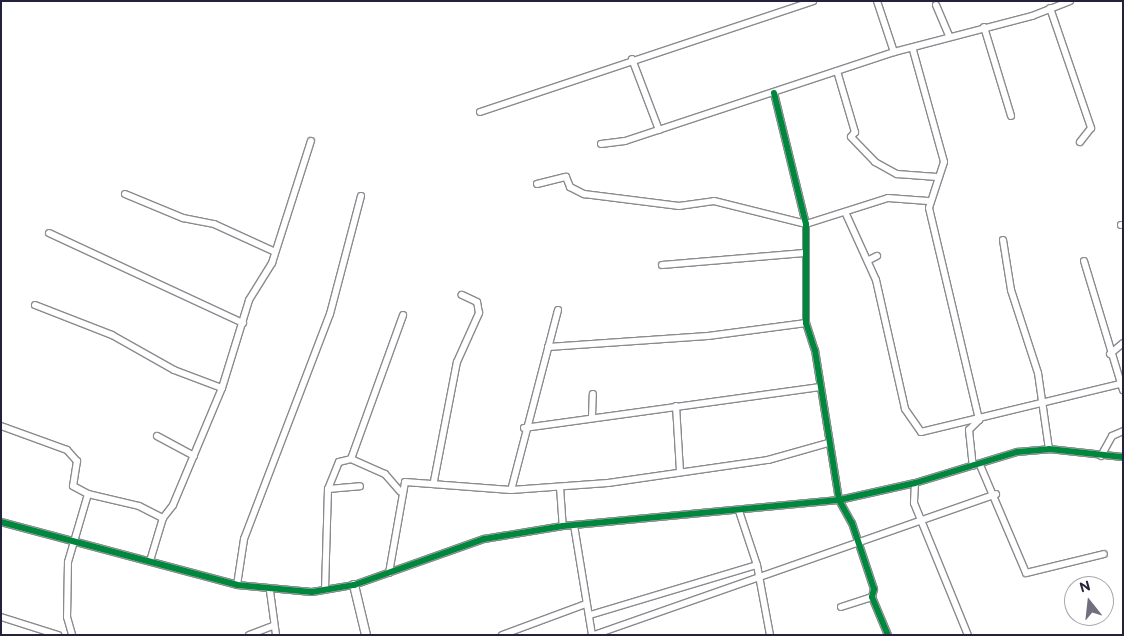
<!DOCTYPE html>
<html>
<head>
<meta charset="utf-8">
<style>
  body { margin:0 }
  #map { position:relative; width:1124px; height:636px; overflow:hidden; background:#fff; font-family:"Balsamiq Sans",sans-serif }
  div>[style] { position:absolute }
  [style*='--x'] { left:calc(var(--x)*1px); top:calc(var(--y)*1px); width:calc(var(--w)*1px); rotate:calc(var(--a)*1deg) }
  .roads { filter:drop-shadow(1px 0 #8a8a8f) drop-shadow(-1px 0 #8a8a8f) drop-shadow(0 1px #8a8a8f) drop-shadow(0 -1px #8a8a8f) }
  .minor>* { height:6px; margin:-3px; padding:0 3px; transform-origin:3px; border-radius:3px; background:#fff }
  .tertiary>* { height:8px; margin:-4px; padding:0 4px; transform-origin:4px; border-radius:4px; background:#fff }
  .cycleway>* { height:6px; margin:-3px; padding:0 3px; transform-origin:3px; border-radius:3px; background:#00873e }
  span { translate:-50% -50%; white-space:nowrap; text-align:center; line-height:1.15; -webkit-text-stroke:4px #fff; paint-order:stroke }
  .frame { position:absolute; inset:0; border:2px solid #22223b; pointer-events:none }
  .north { position:absolute; left:1064px; top:576px; width:50px; height:50px; box-sizing:border-box; background:#fff; border:1px solid #a7a7b1; border-radius:50%; rotate:344deg; font-size:14px; font-weight:700; line-height:20px; text-align:center; color:#22223b }
  .north::after { content:''; display:block; margin:auto; width:18px; height:22px; background:#6f6f80; clip-path:polygon(50% 0,100% 100%,50% 72%,0 100%) }
</style>
</head>
<body>
<div id="map">
  <div class="roads">
    <div class="minor">
      <i style="--x:877;--y:1;--w:54;--a:71.6"></i>
      <i style="--x:936;--y:5;--w:34;--a:67"></i>
      <i style="--x:1050;--y:8;--w:127;--a:71.1"></i>
      <i style="--x:1091;--y:128;--w:18;--a:128"></i>
      <i style="--x:984;--y:27;--w:93;--a:73.1"></i>
      <i style="--x:913;--y:50;--w:116;--a:74.5"></i>
      <i style="--x:944;--y:162;--w:48;--a:108.1"></i>
      <i style="--x:929;--y:208;--w:218;--a:76.7"></i>
      <i style="--x:979;--y:420;--w:14;--a:135"></i>
      <i style="--x:969;--y:430;--w:36;--a:84"></i>
      <i style="--x:632;--y:59;--w:76;--a:69.2"></i>
      <i style="--x:837;--y:71;--w:64;--a:73.6"></i>
      <i style="--x:855;--y:132;--w:6;--a:129"></i>
      <i style="--x:851;--y:137;--w:35;--a:46"></i>
      <i style="--x:875;--y:162;--w:25;--a:29"></i>
      <i style="--x:897;--y:174;--w:40;--a:4.3"></i>
      <i style="--x:774;--y:93;--w:135;--a:76.3"></i>
      <i style="--x:806;--y:224;--w:99;--a:90"></i>
      <i style="--x:806;--y:323;--w:28;--a:72"></i>
      <i style="--x:815;--y:350;--w:152;--a:80.9"></i>
      <i style="--x:839;--y:500;--w:26;--a:61"></i>
      <i style="--x:852;--y:523;--w:70;--a:71.6"></i>
      <i style="--x:874;--y:589;--w:8;--a:104"></i>
      <i style="--x:872;--y:597;--w:41;--a:67.2"></i>
      <i style="--x:480;--y:112;--w:351;--a:-18.4"></i>
      <i style="--x:601;--y:144;--w:24;--a:-7"></i>
      <i style="--x:625;--y:141;--w:283;--a:-18.3"></i>
      <i style="--x:894;--y:52;--w:143;--a:-14.6"></i>
      <i style="--x:1032;--y:16;--w:41;--a:-21.5"></i>
      <i style="--x:537;--y:184;--w:30;--a:-14"></i>
      <i style="--x:566;--y:177;--w:11;--a:68"></i>
      <i style="--x:570;--y:187;--w:16;--a:27"></i>
      <i style="--x:584;--y:194;--w:96;--a:7.2"></i>
      <i style="--x:679;--y:206;--w:35;--a:-8"></i>
      <i style="--x:714;--y:201;--w:95;--a:14"></i>
      <i style="--x:806;--y:224;--w:86;--a:-17.6"></i>
      <i style="--x:888;--y:198;--w:40;--a:4.3"></i>
      <i style="--x:125;--y:194;--w:63;--a:22.5"></i>
      <i style="--x:183;--y:218;--w:32;--a:11"></i>
      <i style="--x:214;--y:224;--w:65;--a:24.6"></i>
      <i style="--x:846;--y:214;--w:72;--a:65.6"></i>
      <i style="--x:876;--y:280;--w:132;--a:77.3"></i>
      <i style="--x:905;--y:409;--w:28;--a:55"></i>
      <i style="--x:921;--y:432;--w:205;--a:-13.6"></i>
      <i style="--x:1121;--y:225;--w:2;--a:0"></i>
      <i style="--x:49;--y:233;--w:214;--a:24.9"></i>
      <i style="--x:1003;--y:240;--w:51;--a:80.9"></i>
      <i style="--x:1011;--y:290;--w:87;--a:72"></i>
      <i style="--x:1038;--y:373;--w:77;--a:81.8"></i>
      <i style="--x:869;--y:260;--w:9;--a:-27"></i>
      <i style="--x:1084;--y:261;--w:135;--a:73.2"></i>
      <i style="--x:662;--y:265;--w:143;--a:-4.8"></i>
      <i style="--x:35;--y:305;--w:83;--a:21.3"></i>
      <i style="--x:112;--y:335;--w:71;--a:29.4"></i>
      <i style="--x:174;--y:370;--w:51;--a:20.6"></i>
      <i style="--x:222;--y:388;--w:92;--a:-72.9"></i>
      <i style="--x:249;--y:300;--w:44;--a:-58.1"></i>
      <i style="--x:272;--y:263;--w:128;--a:-72.3"></i>
      <i style="--x:558;--y:310;--w:186;--a:104.6"></i>
      <i style="--x:511;--y:490;--w:97;--a:-4.1"></i>
      <i style="--x:608;--y:483;--w:162;--a:-8.2"></i>
      <i style="--x:768;--y:460;--w:62;--a:-15.8"></i>
      <i style="--x:548;--y:347;--w:160;--a:-3.9"></i>
      <i style="--x:708;--y:336;--w:99;--a:-7.6"></i>
      <i style="--x:1110;--y:354;--w:17;--a:-40"></i>
      <i style="--x:676;--y:406;--w:65;--a:86.5"></i>
      <i style="--x:592;--y:417;--w:23;--a:-88"></i>
      <i style="--x:1;--y:426;--w:70;--a:20"></i>
      <i style="--x:67;--y:450;--w:15;--a:48"></i>
      <i style="--x:77;--y:461;--w:25;--a:99"></i>
      <i style="--x:73;--y:486;--w:17;--a:28"></i>
      <i style="--x:88;--y:494;--w:71;--a:106.4"></i>
      <i style="--x:68;--y:562;--w:55;--a:91"></i>
      <i style="--x:67;--y:617;--w:19;--a:74"></i>
      <i style="--x:524;--y:428;--w:299;--a:-7.9"></i>
      <i style="--x:157;--y:436;--w:42;--a:28.4"></i>
      <i style="--x:1101;--y:456;--w:23;--a:-61"></i>
      <i style="--x:1112;--y:436;--w:12;--a:-24"></i>
      <i style="--x:351;--y:459;--w:153;--a:-70.1"></i>
      <i style="--x:351;--y:459;--w:37;--a:24"></i>
      <i style="--x:385;--y:474;--w:23;--a:49"></i>
      <i style="--x:980;--y:465;--w:117;--a:66.9"></i>
      <i style="--x:1026;--y:573;--w:80;--a:-13.7"></i>
      <i style="--x:434;--y:481;--w:121;--a:-79.1"></i>
      <i style="--x:457;--y:362;--w:54;--a:-65.8"></i>
      <i style="--x:479;--y:313;--w:11;--a:-100"></i>
      <i style="--x:477;--y:302;--w:17;--a:-155"></i>
      <i style="--x:915;--y:483;--w:20;--a:93"></i>
      <i style="--x:914;--y:503;--w:143;--a:67.8"></i>
      <i style="--x:560;--y:487;--w:39;--a:86"></i>
      <i style="--x:328;--y:489;--w:29;--a:-68"></i>
      <i style="--x:339;--y:462;--w:12;--a:-14"></i>
      <i style="--x:88;--y:494;--w:52;--a:13.2"></i>
      <i style="--x:139;--y:506;--w:27;--a:27"></i>
      <i style="--x:739;--y:511;--w:57;--a:71.6"></i>
      <i style="--x:757;--y:565;--w:71;--a:79.5"></i>
      <i style="--x:1;--y:522;--w:244;--a:14.9"></i>
      <i style="--x:237;--y:585;--w:75;--a:5.3"></i>
      <i style="--x:312;--y:592;--w:43;--a:-9.5"></i>
      <i style="--x:354;--y:585;--w:138;--a:-19.5"></i>
      <i style="--x:484;--y:539;--w:80;--a:-9.3"></i>
      <i style="--x:563;--y:526;--w:277;--a:-5.4"></i>
      <i style="--x:839;--y:500;--w:78;--a:-12.6"></i>
      <i style="--x:915;--y:483;--w:107;--a:-16.9"></i>
      <i style="--x:1017;--y:452;--w:32;--a:-5"></i>
      <i style="--x:1049;--y:449;--w:74;--a:6.2"></i>
      <i style="--x:574;--y:525;--w:111;--a:80.7"></i>
      <i style="--x:150;--y:561;--w:45;--a:-73.2"></i>
      <i style="--x:163;--y:518;--w:16;--a:-52"></i>
      <i style="--x:173;--y:505;--w:127;--a:-67.3"></i>
      <i style="--x:389;--y:573;--w:92;--a:-80"></i>
      <i style="--x:405;--y:482;--w:106;--a:4.3"></i>
      <i style="--x:237;--y:585;--w:47;--a:-81.3"></i>
      <i style="--x:244;--y:539;--w:241;--a:-69.1"></i>
      <i style="--x:330;--y:314;--w:122;--a:-75.3"></i>
      <i style="--x:325;--y:590;--w:101;--a:-88.3"></i>
      <i style="--x:328;--y:489;--w:32;--a:-5"></i>
      <i style="--x:270;--y:591;--w:44;--a:82.2"></i>
      <i style="--x:841;--y:607;--w:33;--a:-18"></i>
      <i style="--x:590;--y:615;--w:174;--a:-16.7"></i>
      <i style="--x:1;--y:617;--w:60;--a:17.5"></i>
      <i style="--x:249;--y:635;--w:26;--a:-21"></i>
      <i style="--x:502;--y:635;--w:90;--a:-20.3"></i>
      <i style="--x:594;--y:635;--w:426;--a:-19.3"></i>
    </div>
    <div class="tertiary">
      <i style="--x:354;--y:585;--w:51;--a:76.5"></i>
    </div>
  </div>
  <div class="cycleway">
    <i style="--x:774;--y:93;--w:135;--a:76.3"></i>
    <i style="--x:806;--y:224;--w:99;--a:90"></i>
    <i style="--x:806;--y:323;--w:28;--a:72"></i>
    <i style="--x:815;--y:350;--w:152;--a:80.9"></i>
    <i style="--x:839;--y:500;--w:26;--a:61"></i>
    <i style="--x:852;--y:523;--w:70;--a:71.6"></i>
    <i style="--x:874;--y:589;--w:8;--a:104"></i>
    <i style="--x:872;--y:597;--w:41;--a:67.2"></i>
    <i style="--x:1;--y:522;--w:244;--a:14.9"></i>
    <i style="--x:237;--y:585;--w:75;--a:5.3"></i>
    <i style="--x:312;--y:592;--w:43;--a:-9.5"></i>
    <i style="--x:354;--y:585;--w:138;--a:-19.5"></i>
    <i style="--x:484;--y:539;--w:80;--a:-9.3"></i>
    <i style="--x:563;--y:526;--w:277;--a:-5.4"></i>
    <i style="--x:839;--y:500;--w:78;--a:-12.6"></i>
    <i style="--x:915;--y:483;--w:107;--a:-16.9"></i>
    <i style="--x:1017;--y:452;--w:32;--a:-5"></i>
    <i style="--x:1049;--y:449;--w:74;--a:6.2"></i>
  </div>
  <div class="frame"></div>
  <div class="north">N</div>
</div>
</body>
</html>
